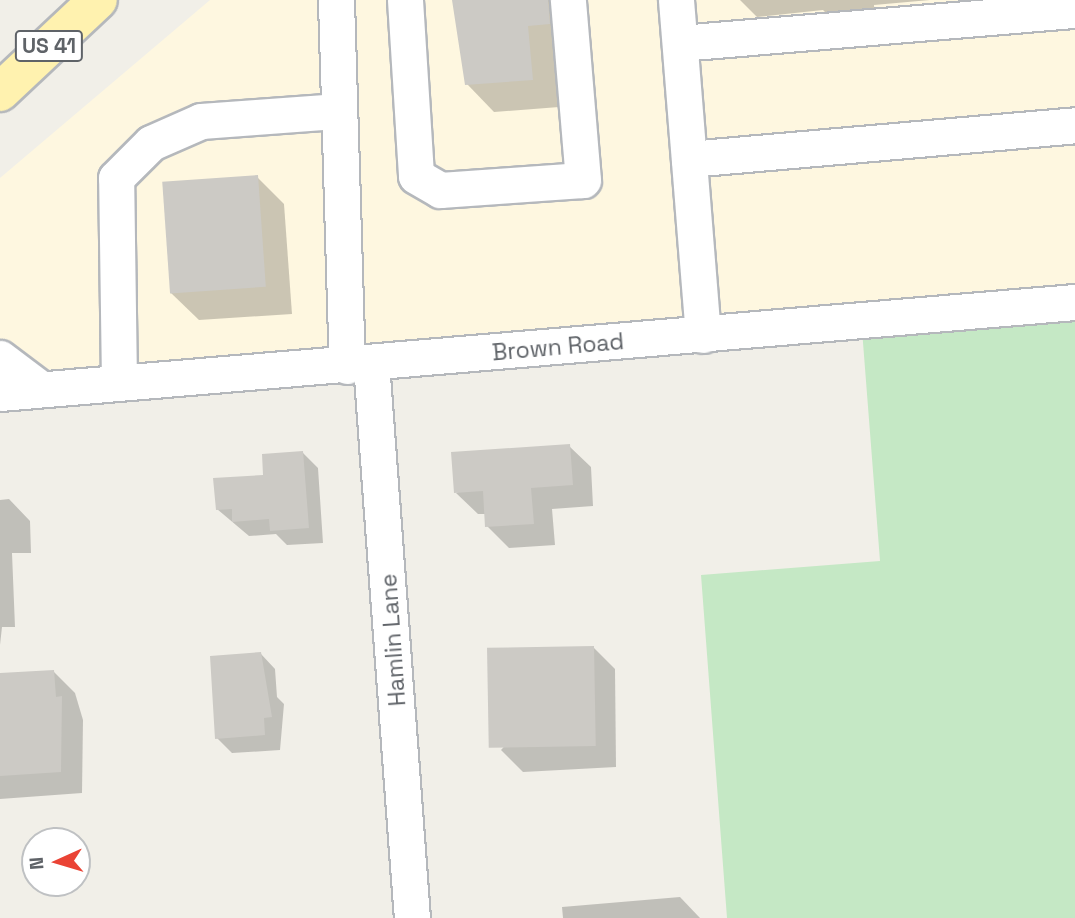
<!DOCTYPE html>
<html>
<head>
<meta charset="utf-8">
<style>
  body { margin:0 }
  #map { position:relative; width:1075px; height:918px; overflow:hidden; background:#f1efe8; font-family:"Space Grotesk",sans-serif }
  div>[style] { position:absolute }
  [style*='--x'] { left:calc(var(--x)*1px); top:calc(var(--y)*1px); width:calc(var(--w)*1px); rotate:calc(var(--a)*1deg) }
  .commercial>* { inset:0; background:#fef7e0 }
  .green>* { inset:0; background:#c5e8c5 }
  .shadow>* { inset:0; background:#0003 }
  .building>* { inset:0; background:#cccac5; transform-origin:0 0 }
  .roads { filter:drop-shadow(2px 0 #b5b8bc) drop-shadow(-2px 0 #b5b8bc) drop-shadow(0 2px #b5b8bc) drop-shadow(0 -2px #b5b8bc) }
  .minor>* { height:35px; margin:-17.5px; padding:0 17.5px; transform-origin:17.5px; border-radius:17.5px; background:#fff }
  .major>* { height:38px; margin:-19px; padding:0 19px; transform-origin:19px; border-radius:19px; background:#fff2af }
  span { translate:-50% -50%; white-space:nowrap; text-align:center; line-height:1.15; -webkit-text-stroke:5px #fff; paint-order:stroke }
  .shield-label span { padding:2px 5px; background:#fff; border:2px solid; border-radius:5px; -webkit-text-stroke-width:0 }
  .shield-label { font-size:21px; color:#5f6368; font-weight:700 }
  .street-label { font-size:23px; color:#5f6368 }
  .north { position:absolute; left:21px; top:827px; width:70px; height:70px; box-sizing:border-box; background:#fff; border:2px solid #bfc1c3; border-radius:50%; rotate:266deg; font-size:19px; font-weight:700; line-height:28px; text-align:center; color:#5f6368 }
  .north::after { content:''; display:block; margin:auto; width:24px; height:32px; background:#ea4335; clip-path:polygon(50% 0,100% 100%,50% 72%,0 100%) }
</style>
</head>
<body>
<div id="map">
  <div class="commercial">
    <i style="clip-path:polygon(210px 0,1075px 0,1075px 287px,32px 371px,0 349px,0 178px)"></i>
  </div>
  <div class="green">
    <i style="clip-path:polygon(1075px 287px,1075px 918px,727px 918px,701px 575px,880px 561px,860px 304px)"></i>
  </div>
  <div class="shadow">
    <i style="clip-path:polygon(457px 0,550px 0,558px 20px,559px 107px,494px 112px,467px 84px)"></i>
    <i style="clip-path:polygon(740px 0,930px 0,874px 5px,875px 22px,838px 25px,823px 10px,757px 17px)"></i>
    <i style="clip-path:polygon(257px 177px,284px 204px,292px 314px,199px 320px,171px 293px)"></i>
    <i style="clip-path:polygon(569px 446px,591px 467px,593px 506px,552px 509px,555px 545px,509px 548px,487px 526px,486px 514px,478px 514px,456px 493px)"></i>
    <i style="clip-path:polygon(303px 453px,318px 468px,323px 543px,287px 545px,276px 534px,249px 536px,217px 509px)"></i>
    <i style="clip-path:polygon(9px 499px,30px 521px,31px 553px,12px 553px,15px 627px,2px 627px,0 645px,0 500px)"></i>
    <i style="clip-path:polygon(594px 648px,615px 669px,616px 767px,523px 772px,501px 750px)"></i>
    <i style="clip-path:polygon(261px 654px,275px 669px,277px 697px,284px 704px,280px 750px,232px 753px,217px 738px)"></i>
    <i style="clip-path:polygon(53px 671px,75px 693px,83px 720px,82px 793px,0 799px,0 675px)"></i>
    <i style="clip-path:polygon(680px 897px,700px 918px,563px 918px,562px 907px)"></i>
  </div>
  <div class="building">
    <i style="clip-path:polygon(452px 0,548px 0,550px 24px,528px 26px,533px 80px,465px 85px)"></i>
    <i style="left:258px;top:175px;width:112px;height:96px;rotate:86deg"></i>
    <i style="clip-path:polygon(570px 444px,573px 485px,531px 488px,534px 524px,485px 527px,483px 491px,454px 493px,451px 452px)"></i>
    <i style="clip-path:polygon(303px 451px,309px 528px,270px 531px,269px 519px,232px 522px,232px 509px,216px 510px,213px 478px,263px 475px,262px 454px)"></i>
    <i style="left:594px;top:646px;width:100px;height:107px;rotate:89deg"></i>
    <i style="clip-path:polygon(261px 652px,272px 717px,264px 718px,265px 735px,215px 739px,210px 656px)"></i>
    <i style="clip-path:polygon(54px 670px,56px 697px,62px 696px,61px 772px,0 776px,0 673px)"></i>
  </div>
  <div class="roads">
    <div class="minor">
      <i style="--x:336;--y:0;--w:366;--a:88.3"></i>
      <i style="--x:405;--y:0;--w:176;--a:86.4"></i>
      <i style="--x:416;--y:176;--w:28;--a:30"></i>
      <i style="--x:440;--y:190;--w:143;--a:-4"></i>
      <i style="--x:583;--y:180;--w:181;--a:-94.8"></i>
      <i style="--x:676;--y:0;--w:336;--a:85.4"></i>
      <i style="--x:680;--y:43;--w:396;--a:-4.8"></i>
      <i style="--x:689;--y:159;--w:387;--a:-5"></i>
      <i style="--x:0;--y:358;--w:51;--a:37.1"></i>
      <i style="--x:371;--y:363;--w:557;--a:85.78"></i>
      <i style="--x:119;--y:383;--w:205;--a:-90.8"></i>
      <i style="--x:116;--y:178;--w:49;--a:-45"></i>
      <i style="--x:151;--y:143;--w:55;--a:-23.7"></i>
      <i style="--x:201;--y:121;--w:135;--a:-4.2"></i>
      <i style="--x:0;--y:393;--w:1079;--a:-4.84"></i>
    </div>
    <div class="major">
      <i style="--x:0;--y:92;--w:134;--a:-43.2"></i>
    </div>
  </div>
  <div class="shield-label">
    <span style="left:49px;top:46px">US 41</span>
  </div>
  <div class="street-label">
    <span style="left:558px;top:347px;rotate:-5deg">Brown Road</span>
    <span style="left:393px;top:640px;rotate:-94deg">Hamlin Lane</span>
  </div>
  <div class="north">N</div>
</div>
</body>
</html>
